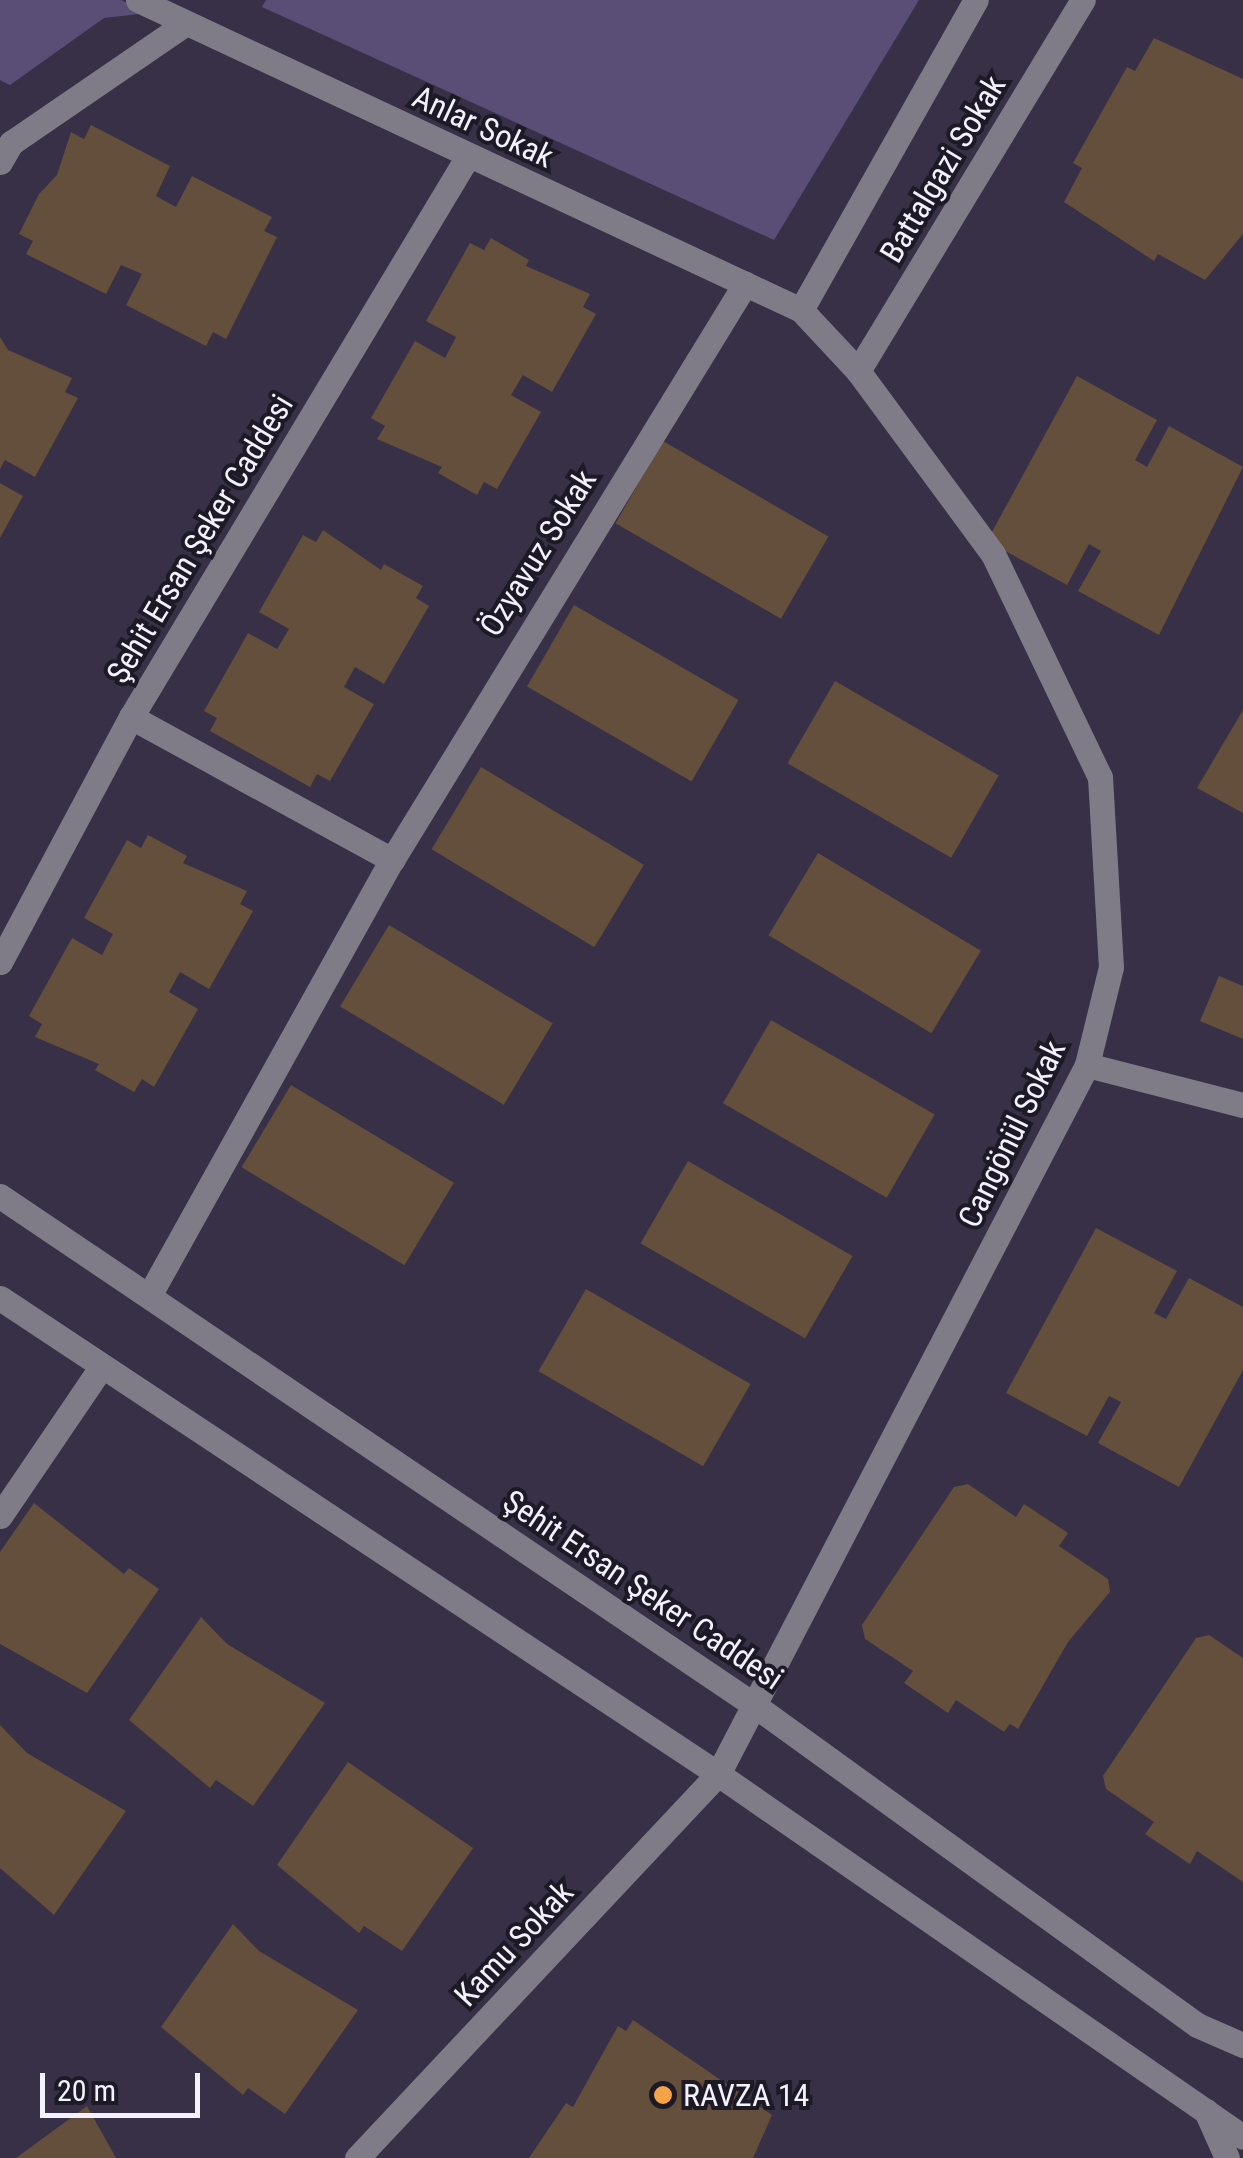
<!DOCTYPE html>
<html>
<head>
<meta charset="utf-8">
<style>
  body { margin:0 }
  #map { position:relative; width:1243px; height:2158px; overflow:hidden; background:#373047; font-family:"Roboto Condensed",sans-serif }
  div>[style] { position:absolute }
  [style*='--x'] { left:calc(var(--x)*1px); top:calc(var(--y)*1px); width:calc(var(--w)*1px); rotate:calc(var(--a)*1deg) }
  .green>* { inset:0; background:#5a4e77 }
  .building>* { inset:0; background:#634f3b; transform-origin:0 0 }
  .minor>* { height:25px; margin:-12.5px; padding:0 12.5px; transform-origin:12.5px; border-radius:12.5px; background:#7f7c88 }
  .dots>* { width:28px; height:28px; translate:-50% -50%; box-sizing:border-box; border:5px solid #1d1a25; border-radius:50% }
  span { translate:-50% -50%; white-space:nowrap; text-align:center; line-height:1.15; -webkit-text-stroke:8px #1d1a25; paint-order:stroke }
  .street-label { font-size:32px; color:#f3f0ff }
  .poi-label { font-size:32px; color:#f3f0ff }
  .left { translate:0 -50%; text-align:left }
  .scale { position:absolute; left:40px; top:2073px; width:160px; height:45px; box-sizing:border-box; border:5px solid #f3f0ff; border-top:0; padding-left:12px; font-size:30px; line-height:35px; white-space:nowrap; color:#f3f0ff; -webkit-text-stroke:8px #1d1a25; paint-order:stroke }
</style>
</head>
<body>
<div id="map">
  <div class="green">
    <i style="clip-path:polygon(0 0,121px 0,148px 13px,104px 18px,10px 85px,0 80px)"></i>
    <i style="clip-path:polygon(266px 0,919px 0,774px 240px,262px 7px)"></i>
  </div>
  <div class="building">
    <i style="clip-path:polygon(1154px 38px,1243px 79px,1243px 234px,1205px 280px,1158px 254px,1154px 261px,1064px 202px,1082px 168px,1073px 163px,1127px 67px,1135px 71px)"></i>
    <i style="clip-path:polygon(91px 125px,170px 166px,156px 196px,165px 201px,176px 207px,192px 176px,272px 217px,264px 231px,277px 237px,226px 339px,213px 332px,206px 346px,126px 305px,142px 274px,121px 265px,106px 294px,26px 254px,33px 241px,19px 234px,39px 194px,57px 175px,71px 132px,84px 139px)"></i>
    <i style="clip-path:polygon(491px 238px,529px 260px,526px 266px,590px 294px,583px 307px,596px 314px,552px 392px,523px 375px,511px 395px,541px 412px,497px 489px,484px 482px,477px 495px,438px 473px,442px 467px,377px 439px,385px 426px,371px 418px,415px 341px,445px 358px,456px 337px,426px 321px,470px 243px,484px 250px)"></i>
    <i style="clip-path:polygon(0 337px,8px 350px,72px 378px,65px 392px,78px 398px,35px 477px,5px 460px,0 469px)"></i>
    <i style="clip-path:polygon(1077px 376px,1157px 420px,1135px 460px,1147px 467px,1169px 426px,1243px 467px,1159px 635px,1078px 591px,1101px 551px,1089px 544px,1067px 585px,987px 541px)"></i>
    <i style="left:663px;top:441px;width:191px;height:95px;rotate:30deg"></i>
    <i style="clip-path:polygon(0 483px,23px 496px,0 538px)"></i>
    <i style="clip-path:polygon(323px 530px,381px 570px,384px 564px,423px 586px,416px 598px,429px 606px,384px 684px,355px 667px,344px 687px,374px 704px,330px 781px,317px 774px,310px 787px,210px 731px,217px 718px,204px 711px,248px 633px,277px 649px,289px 629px,259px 612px,303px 535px,316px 542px)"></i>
    <i style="left:574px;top:605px;width:190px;height:94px;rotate:30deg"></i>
    <i style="left:835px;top:681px;width:189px;height:95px;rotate:30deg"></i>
    <i style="clip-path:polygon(1243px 710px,1243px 813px,1197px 788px)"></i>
    <i style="left:481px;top:767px;width:190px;height:96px;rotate:31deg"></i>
    <i style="clip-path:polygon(148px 835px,187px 856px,183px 863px,247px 891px,240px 904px,253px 911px,209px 989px,180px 972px,169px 992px,198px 1009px,154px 1087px,142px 1079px,134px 1092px,95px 1070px,99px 1064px,35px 1037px,42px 1024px,29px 1016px,72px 938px,102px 955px,113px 934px,84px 918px,127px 840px,141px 848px)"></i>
    <i style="left:818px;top:853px;width:190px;height:96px;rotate:31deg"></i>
    <i style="left:389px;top:925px;width:191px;height:95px;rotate:31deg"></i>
    <i style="clip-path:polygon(1219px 976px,1243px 986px,1243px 1039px,1200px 1021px)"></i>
    <i style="left:771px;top:1020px;width:189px;height:96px;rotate:30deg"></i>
    <i style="left:291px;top:1085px;width:190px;height:96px;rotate:31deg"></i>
    <i style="left:688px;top:1161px;width:190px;height:95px;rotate:30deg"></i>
    <i style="clip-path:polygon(1096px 1228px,1177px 1271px,1154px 1313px,1166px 1319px,1189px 1278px,1243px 1307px,1243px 1370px,1179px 1487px,1098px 1443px,1121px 1402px,1109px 1396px,1087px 1436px,1006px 1393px)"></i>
    <i style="left:586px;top:1289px;width:190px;height:95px;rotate:30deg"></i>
    <i style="clip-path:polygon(968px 1484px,1016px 1517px,1024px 1504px,1068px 1533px,1059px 1546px,1108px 1579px,1110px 1592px,1068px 1642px,1018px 1729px,1010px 1724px,1004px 1732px,956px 1700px,948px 1713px,904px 1683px,913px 1671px,865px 1639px,862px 1625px,954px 1487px)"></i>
    <i style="clip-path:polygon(34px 1503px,124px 1574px,129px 1568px,159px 1589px,87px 1693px,0 1644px,0 1552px)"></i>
    <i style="clip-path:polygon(201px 1617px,227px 1644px,325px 1703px,253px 1806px,216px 1780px,210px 1788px,129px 1720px)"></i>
    <i style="clip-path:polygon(1209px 1635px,1243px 1658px,1243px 1882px,1197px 1851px,1190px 1864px,1145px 1834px,1154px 1822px,1106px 1789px,1103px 1776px,1196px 1638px)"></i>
    <i style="clip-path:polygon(0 1725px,27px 1753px,126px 1811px,54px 1915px,0 1868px)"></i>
    <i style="clip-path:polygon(348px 1762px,473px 1848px,402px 1951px,364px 1926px,359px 1933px,277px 1865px)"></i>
    <i style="clip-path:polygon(233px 1924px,259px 1951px,358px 2010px,285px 2114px,248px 2088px,243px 2095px,161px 2027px)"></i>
    <i style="clip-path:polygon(633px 2020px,772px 2115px,753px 2158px,529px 2158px,566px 2103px,573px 2107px,618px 2026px,626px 2031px)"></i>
    <i style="clip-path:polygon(87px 2106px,116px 2158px,16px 2158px)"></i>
  </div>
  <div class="minor">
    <i style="--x:138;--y:0;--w:732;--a:25.06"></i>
    <i style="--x:801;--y:310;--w:83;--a:46.9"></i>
    <i style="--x:858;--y:371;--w:227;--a:53.6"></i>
    <i style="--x:993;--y:554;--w:247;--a:64.4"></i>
    <i style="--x:1100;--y:777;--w:190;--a:86.7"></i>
    <i style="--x:1111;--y:967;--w:101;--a:103.8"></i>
    <i style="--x:1087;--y:1065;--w:799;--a:117.49"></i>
    <i style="--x:718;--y:1774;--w:527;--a:133.23"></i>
    <i style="--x:0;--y:162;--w:22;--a:-60"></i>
    <i style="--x:11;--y:143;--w:211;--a:-34.4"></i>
    <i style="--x:801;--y:310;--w:356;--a:-60.6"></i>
    <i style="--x:858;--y:371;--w:434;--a:-58.8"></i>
    <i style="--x:131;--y:717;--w:298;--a:28.7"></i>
    <i style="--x:0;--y:962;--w:278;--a:-61.9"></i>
    <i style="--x:131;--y:717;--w:654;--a:-59.01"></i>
    <i style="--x:1087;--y:1065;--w:161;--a:14.4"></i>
    <i style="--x:0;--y:1196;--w:910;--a:34.02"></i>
    <i style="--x:754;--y:1705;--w:546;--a:35.84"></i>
    <i style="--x:1197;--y:2025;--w:50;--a:23.5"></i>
    <i style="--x:150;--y:1294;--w:497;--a:-60.9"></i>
    <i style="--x:392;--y:860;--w:676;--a:-58.5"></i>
    <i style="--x:0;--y:1298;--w:861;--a:33.54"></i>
    <i style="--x:718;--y:1774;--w:638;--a:34.66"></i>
    <i style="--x:0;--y:1516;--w:181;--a:-55.8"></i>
    <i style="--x:1206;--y:2111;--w:51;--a:65.9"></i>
  </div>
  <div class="dots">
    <i style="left:663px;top:2095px;background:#f5a346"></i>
  </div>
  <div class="street-label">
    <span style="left:483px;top:127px;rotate:25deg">Anlar Sokak</span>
    <span style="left:943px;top:169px;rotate:-59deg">Battalgazi Sokak</span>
    <span style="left:200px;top:539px;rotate:-59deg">Şehit Ersan Şeker Caddesi</span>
    <span style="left:538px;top:553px;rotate:-58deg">Özyavuz Sokak</span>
    <span style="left:1012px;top:1134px;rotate:-64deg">Cangönül Sokak</span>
    <span style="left:643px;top:1590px;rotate:34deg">Şehit Ersan Şeker Caddesi</span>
    <span style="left:514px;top:1944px;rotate:-47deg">Kamu Sokak</span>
  </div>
  <div class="poi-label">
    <span class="left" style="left:683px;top:2095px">RAVZA 14</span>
  </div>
  <div class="scale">20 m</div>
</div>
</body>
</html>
